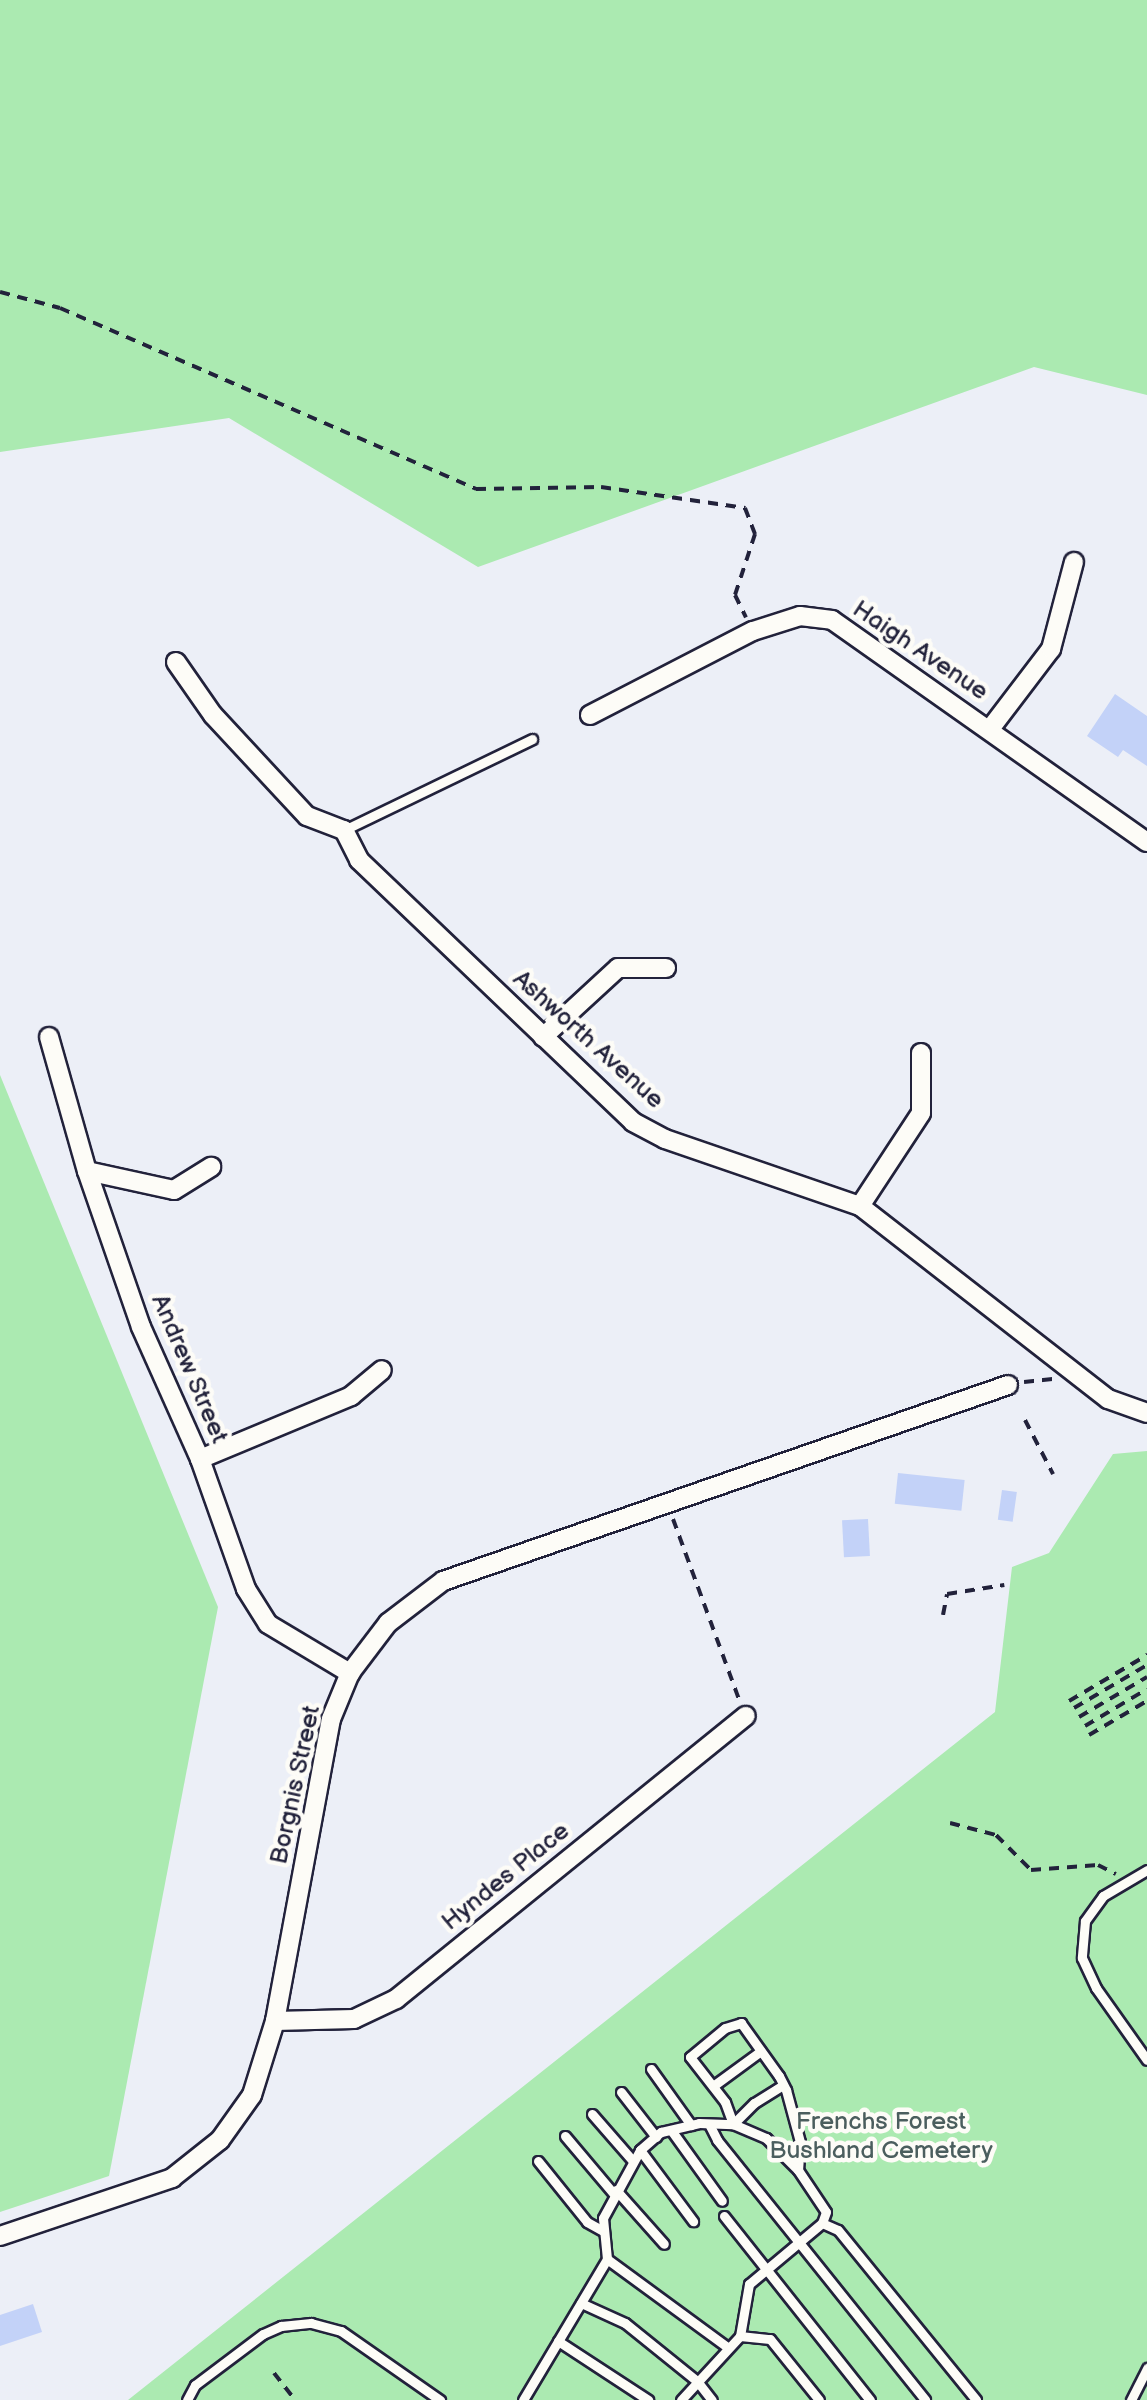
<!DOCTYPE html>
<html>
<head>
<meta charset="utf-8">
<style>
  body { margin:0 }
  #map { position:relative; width:1147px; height:2400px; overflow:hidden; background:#eceff7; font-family:"Balsamiq Sans",sans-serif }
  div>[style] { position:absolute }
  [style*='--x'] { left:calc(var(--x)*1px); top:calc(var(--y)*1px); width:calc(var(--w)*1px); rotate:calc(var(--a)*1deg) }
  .green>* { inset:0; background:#abeab1 }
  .building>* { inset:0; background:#c3d2f8; transform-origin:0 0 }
  .path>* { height:4px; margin-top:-2px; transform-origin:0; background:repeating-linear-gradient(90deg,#22223b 0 10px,transparent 0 18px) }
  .roads { filter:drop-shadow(2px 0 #22223b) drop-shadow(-2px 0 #22223b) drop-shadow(0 2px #22223b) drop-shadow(0 -2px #22223b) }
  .service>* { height:9px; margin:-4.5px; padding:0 4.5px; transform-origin:4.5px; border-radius:4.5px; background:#fdfcf7 }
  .minor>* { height:18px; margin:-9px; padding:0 9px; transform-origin:9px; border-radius:9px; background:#fdfcf7 }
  span { translate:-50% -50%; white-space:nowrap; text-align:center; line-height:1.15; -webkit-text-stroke:9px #fdfcf7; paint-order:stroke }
  .street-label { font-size:25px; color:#22223b }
  .park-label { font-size:25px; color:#4b5e5e }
</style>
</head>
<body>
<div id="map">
  <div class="green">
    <i style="clip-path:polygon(0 0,1147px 0,1147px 395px,1034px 367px,478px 567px,229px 418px,0 452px)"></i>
    <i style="clip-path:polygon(0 1075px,218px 1607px,109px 2176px,0 2212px)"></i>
    <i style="clip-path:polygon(1147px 1451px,1147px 2400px,128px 2400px,995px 1712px,1012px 1567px,1049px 1553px,1113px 1454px)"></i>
  </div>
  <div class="building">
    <i style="clip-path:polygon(1115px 694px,1147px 716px,1147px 766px,1123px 750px,1118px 757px,1087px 736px)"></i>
    <i style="left:898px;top:1473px;width:67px;height:31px;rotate:6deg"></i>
    <i style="left:1002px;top:1490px;width:15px;height:30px;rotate:8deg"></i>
    <i style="left:868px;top:1519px;width:37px;height:26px;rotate:87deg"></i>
    <i style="clip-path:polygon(33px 2304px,42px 2332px,0 2346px,0 2315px)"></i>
  </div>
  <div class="path">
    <i style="--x:0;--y:292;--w:62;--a:14.9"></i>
    <i style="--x:60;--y:308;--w:454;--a:23.5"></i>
    <i style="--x:476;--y:489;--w:125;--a:-0.9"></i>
    <i style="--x:601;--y:487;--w:146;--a:8.3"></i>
    <i style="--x:745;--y:508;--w:28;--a:69"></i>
    <i style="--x:755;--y:534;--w:64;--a:108.2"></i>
    <i style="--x:735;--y:595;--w:25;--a:64"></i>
    <i style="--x:1024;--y:1382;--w:31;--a:-6"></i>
    <i style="--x:1025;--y:1420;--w:61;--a:62.6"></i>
    <i style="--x:673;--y:1519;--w:195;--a:69.9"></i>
    <i style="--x:943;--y:1615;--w:21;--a:-79"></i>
    <i style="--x:947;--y:1594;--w:58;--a:-9"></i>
    <i style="--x:1069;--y:1701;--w:91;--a:-30.5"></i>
    <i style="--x:1074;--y:1708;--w:85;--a:-30.5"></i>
    <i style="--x:1079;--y:1717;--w:79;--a:-30.5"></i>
    <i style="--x:1085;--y:1726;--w:72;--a:-30.8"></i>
    <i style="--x:1089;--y:1735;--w:67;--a:-30.4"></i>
    <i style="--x:950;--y:1823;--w:48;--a:14.6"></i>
    <i style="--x:996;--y:1835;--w:49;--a:45"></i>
    <i style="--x:1031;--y:1870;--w:67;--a:-4.3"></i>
    <i style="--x:1098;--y:1865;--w:20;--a:27"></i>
    <i style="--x:274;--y:2373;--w:34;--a:52"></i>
  </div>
  <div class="roads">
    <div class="service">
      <i style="--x:344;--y:830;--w:209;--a:-25.8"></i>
      <i style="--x:1147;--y:1870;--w:51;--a:149.4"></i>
      <i style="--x:1103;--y:1896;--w:31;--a:126"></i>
      <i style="--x:1085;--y:1921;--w:37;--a:95"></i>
      <i style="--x:1082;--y:1958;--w:33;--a:65"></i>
      <i style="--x:1096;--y:1988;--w:88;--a:54.7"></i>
      <i style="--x:651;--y:2069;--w:69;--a:54.5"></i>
      <i style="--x:783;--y:2085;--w:34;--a:148"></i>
      <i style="--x:754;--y:2103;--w:30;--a:135"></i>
      <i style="--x:733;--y:2124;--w:23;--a:-110"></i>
      <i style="--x:725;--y:2102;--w:57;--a:-127.9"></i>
      <i style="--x:690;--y:2057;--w:45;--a:-39.6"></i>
      <i style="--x:725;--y:2028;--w:17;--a:-17"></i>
      <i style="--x:741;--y:2023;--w:65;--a:54.4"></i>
      <i style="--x:779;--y:2076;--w:16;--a:63"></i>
      <i style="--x:786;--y:2090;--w:54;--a:74.9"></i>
      <i style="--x:800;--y:2142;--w:28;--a:94"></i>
      <i style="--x:713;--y:2086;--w:59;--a:-36.1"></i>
      <i style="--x:621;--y:2092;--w:57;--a:52.1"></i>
      <i style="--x:592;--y:2114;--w:62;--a:48.9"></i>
      <i style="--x:709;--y:2124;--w:18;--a:63"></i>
      <i style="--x:717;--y:2140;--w:333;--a:51.3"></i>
      <i style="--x:671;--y:2130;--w:87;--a:54.3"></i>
      <i style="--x:565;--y:2136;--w:76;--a:49.8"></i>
      <i style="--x:640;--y:2150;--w:89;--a:53.3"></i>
      <i style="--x:538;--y:2161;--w:78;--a:51.2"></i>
      <i style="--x:587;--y:2222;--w:18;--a:29"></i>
      <i style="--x:616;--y:2190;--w:72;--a:48.4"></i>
      <i style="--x:724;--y:2216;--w:235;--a:51.6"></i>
      <i style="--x:822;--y:2223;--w:17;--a:24"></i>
      <i style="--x:838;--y:2230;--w:219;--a:50.9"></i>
      <i style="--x:607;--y:2259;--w:147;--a:36.2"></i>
      <i style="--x:581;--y:2303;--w:48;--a:24.4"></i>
      <i style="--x:625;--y:2323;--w:92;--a:38.9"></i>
      <i style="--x:697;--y:2381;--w:24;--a:52"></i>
      <i style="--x:740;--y:2336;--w:30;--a:6"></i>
      <i style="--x:770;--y:2339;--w:78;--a:51.2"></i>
      <i style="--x:558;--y:2341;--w:108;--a:33.2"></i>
      <i style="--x:187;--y:2400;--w:17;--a:-62"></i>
      <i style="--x:195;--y:2385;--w:85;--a:-36.9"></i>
      <i style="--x:263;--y:2334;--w:20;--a:-24"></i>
      <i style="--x:281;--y:2326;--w:30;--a:-6"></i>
      <i style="--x:311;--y:2323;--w:31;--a:15"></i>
      <i style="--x:341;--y:2331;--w:121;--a:34.9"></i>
      <i style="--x:523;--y:2400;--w:164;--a:-59.2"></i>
      <i style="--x:607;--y:2259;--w:41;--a:-95.6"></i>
      <i style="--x:603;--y:2218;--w:77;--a:-61.4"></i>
      <i style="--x:640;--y:2150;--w:28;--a:-41"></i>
      <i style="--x:661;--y:2132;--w:39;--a:-13"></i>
      <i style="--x:699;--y:2123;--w:34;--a:2"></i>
      <i style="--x:733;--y:2124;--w:36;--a:23"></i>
      <i style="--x:766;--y:2138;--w:45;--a:45"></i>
      <i style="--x:798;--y:2170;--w:50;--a:56.3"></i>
      <i style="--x:826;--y:2212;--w:12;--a:110"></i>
      <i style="--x:822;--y:2223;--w:95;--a:140.1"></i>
      <i style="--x:749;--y:2284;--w:53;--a:99.8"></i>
      <i style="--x:740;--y:2336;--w:87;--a:132.7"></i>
      <i style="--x:1131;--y:2400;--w:36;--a:-63"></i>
    </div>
    <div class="minor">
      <i style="--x:176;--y:662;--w:65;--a:55.1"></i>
      <i style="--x:213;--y:715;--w:138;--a:47.1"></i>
      <i style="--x:307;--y:816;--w:40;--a:21"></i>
      <i style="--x:344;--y:830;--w:34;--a:63"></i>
      <i style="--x:359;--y:860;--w:379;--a:43.7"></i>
      <i style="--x:633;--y:1122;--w:36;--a:28"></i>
      <i style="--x:665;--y:1139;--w:206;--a:19"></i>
      <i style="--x:860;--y:1206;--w:314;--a:37.9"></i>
      <i style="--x:1108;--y:1399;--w:41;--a:19.7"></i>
      <i style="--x:590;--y:715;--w:183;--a:-27.3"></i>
      <i style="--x:753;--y:631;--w:49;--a:-17.7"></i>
      <i style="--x:800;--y:616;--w:32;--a:7"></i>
      <i style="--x:832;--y:620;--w:385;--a:35.2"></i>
      <i style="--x:990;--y:729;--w:101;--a:-52.7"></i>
      <i style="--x:1051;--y:649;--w:90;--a:-75.2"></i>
      <i style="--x:49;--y:1037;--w:139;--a:74.2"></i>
      <i style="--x:87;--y:1171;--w:165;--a:70.9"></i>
      <i style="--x:141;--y:1327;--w:145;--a:65.9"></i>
      <i style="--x:200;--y:1459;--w:138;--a:70.5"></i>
      <i style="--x:246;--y:1589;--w:41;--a:57.8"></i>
      <i style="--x:268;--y:1624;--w:96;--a:30.9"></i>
      <i style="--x:543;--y:1037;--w:102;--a:-42.6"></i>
      <i style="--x:618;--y:968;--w:48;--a:0"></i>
      <i style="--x:87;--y:1171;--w:89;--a:12.3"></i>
      <i style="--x:174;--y:1190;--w:44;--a:-31.9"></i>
      <i style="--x:860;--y:1206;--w:111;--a:-56.7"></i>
      <i style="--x:921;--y:1113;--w:60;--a:-90"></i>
      <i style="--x:200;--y:1459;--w:164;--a:-22.6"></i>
      <i style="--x:351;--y:1396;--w:40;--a:-40"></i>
      <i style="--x:275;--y:2021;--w:79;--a:-1.5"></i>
      <i style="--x:354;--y:2019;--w:47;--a:-25.5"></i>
      <i style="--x:396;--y:1999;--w:450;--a:-39"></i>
      <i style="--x:0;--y:2236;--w:182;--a:-18.6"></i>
      <i style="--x:172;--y:2178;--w:61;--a:-38.4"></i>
      <i style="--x:220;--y:2140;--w:55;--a:-54.6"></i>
      <i style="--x:252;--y:2095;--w:77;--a:-72.7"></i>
      <i style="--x:275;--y:2021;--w:307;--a:-79.5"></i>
      <i style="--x:331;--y:1719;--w:50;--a:-67.6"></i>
      <i style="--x:350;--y:1673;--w:63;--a:-52.8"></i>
      <i style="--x:388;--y:1623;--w:69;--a:-37.4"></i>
      <i style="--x:443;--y:1581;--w:598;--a:-19.13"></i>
    </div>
  </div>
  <div class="street-label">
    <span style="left:920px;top:651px;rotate:34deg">Haigh Avenue</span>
    <span style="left:588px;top:1040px;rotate:42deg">Ashworth Avenue</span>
    <span style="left:189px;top:1369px;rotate:67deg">Andrew Street</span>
    <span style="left:296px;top:1785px;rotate:-78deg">Borgnis Street</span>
    <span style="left:506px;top:1877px;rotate:-39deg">Hyndes Place</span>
  </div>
  <div class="park-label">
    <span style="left:881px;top:2137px">Frenchs Forest<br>Bushland Cemetery</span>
  </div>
</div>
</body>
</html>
